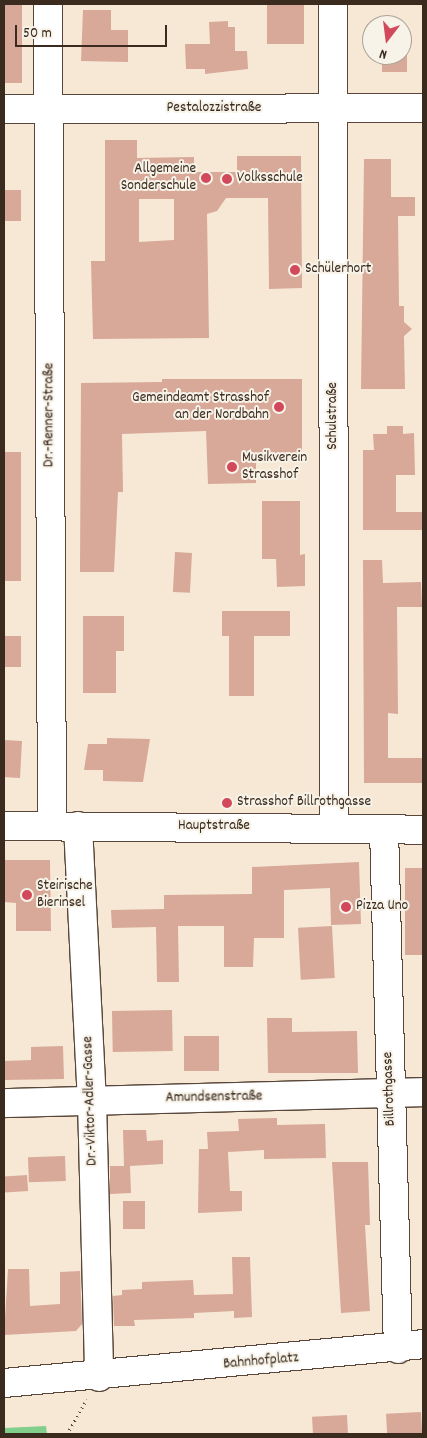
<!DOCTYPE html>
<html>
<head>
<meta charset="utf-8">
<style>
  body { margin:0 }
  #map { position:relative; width:427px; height:1438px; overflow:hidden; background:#f6e8d5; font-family:Dekko,sans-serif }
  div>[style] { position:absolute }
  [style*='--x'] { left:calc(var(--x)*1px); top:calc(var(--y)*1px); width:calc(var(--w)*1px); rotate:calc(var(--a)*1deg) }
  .green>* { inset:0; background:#82ce8b }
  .building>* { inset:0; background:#d8a899; transform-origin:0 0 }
  .path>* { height:3px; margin-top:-1.5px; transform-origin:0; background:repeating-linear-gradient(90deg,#574639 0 1px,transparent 0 5px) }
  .roads { filter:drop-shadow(1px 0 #574639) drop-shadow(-1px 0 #574639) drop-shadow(0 1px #574639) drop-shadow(0 -1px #574639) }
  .minor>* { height:28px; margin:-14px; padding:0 14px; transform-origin:14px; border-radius:14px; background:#fff }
  .major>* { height:28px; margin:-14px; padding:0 14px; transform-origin:14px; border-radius:14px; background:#fff }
  .dots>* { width:14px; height:14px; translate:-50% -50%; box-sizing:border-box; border:2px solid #f7f3e8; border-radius:50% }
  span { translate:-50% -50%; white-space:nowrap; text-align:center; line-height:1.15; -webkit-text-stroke:4px #f7f3e8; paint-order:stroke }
  .street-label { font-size:15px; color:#3b2a1e }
  .poi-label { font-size:15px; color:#3b2a1e }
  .right { translate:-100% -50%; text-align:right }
  .left { translate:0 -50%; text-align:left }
  .frame { position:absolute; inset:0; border:5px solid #3b2a1e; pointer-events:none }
  .north { position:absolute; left:362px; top:15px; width:50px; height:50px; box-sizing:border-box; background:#f7f3e8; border:1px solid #aca397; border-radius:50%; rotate:195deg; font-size:14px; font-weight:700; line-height:20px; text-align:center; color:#3b2a1e }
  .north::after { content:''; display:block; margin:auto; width:18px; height:22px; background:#d1495b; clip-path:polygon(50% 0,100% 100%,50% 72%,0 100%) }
  .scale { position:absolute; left:15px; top:25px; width:152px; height:22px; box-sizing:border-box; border:2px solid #3b2a1e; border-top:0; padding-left:6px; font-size:15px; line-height:18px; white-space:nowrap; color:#3b2a1e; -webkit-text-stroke:4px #f7f3e8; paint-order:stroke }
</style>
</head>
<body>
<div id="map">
  <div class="green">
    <i style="clip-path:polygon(46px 1426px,47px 1434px,4px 1434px,4px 1428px)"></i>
  </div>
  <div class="building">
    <i style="left:4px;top:4px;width:18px;height:79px"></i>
    <i style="left:267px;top:4px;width:37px;height:40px"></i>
    <i style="clip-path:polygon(83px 10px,111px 10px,111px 30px,128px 30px,128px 62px,81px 61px)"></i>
    <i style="clip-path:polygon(228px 21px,228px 27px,235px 27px,235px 51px,247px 51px,248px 69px,205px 74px,205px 69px,186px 69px,185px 44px,210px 44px,209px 22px)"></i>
    <i style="left:382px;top:55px;width:25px;height:17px"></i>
    <i style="clip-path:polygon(evenodd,105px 140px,137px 140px,137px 158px,194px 157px,194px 172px,237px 172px,237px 156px,301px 156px,302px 288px,269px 289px,268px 198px,226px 198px,217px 211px,207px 214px,209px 338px,93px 339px,91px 261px,105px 261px,105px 140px,139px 199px,174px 199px,174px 240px,139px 242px,139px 199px)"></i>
    <i style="clip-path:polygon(364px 159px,391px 159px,391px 197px,415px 197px,415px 216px,398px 216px,399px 306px,404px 306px,404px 322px,412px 329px,404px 336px,405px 389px,361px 389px)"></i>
    <i style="left:4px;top:190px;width:17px;height:31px"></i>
    <i style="clip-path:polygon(162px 379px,302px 379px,302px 455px,256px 455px,256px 483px,208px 484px,206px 431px,122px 434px,123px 492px,118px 492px,114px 572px,80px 572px,81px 383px,162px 382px)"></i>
    <i style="clip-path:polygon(387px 426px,403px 426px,403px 434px,414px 433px,415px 475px,396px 475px,396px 512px,423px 512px,423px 530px,363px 530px,363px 450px,374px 450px,373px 434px,387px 434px)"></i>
    <i style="left:4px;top:452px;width:17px;height:129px"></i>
    <i style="clip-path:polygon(262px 501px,300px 501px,300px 555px,305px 554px,305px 586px,277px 587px,276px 559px,262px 559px)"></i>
    <i style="left:175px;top:552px;width:17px;height:40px;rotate:3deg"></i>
    <i style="clip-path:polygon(363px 560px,382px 560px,383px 583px,421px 582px,422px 607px,397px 607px,398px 714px,388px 713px,388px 758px,423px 758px,423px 783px,364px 783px)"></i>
    <i style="clip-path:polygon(222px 611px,290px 611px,290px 636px,254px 636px,254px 696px,229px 696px,229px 636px,222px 636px)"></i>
    <i style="clip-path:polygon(83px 616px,124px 616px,124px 651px,116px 651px,116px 693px,83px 693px)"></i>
    <i style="left:4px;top:636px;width:17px;height:31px"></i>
    <i style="clip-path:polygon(107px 738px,150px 739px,143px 782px,103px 781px,103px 770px,84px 770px,88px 744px,107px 744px)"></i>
    <i style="left:4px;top:740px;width:18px;height:37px;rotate:3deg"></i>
    <i style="clip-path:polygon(4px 860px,50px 860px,51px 931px,16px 931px,16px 903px,4px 902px)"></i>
    <i style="clip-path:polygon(359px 862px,361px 924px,331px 925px,330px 888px,284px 890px,284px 938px,254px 938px,253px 967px,224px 967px,224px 926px,178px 926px,179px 982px,157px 982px,156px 927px,112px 928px,111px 910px,164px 909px,164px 895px,252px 894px,252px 867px)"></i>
    <i style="left:405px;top:868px;width:18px;height:87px"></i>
    <i style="left:332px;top:926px;width:52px;height:34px;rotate:87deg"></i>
    <i style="left:172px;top:1010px;width:41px;height:60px;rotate:89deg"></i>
    <i style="clip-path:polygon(267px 1018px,292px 1018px,292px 1032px,357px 1031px,358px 1073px,268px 1073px)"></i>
    <i style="left:184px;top:1036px;width:35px;height:35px"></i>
    <i style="clip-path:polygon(63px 1046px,64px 1079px,4px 1080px,4px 1061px,31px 1060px,31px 1047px)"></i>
    <i style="clip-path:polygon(277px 1118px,277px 1125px,325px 1124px,326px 1158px,264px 1159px,264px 1150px,228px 1152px,230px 1191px,242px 1191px,242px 1211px,198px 1213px,199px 1149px,208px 1149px,207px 1132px,239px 1131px,238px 1119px)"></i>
    <i style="clip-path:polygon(123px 1130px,146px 1130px,147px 1141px,163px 1140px,163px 1164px,130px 1166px,131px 1193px,110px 1194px,110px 1166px,124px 1166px)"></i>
    <i style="left:65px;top:1156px;width:25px;height:37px;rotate:88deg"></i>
    <i style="clip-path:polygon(332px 1162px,368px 1162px,370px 1225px,365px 1225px,370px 1311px,341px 1313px)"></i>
    <i style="left:27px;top:1175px;width:16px;height:23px;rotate:86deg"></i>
    <i style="left:123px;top:1201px;width:22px;height:28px"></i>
    <i style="clip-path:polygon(232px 1257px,250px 1257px,252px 1317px,234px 1318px,234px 1311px,194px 1313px,194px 1318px,134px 1320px,135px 1326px,114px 1326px,113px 1296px,122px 1295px,122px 1290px,142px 1289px,142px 1282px,193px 1280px,194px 1295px,233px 1294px)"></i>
    <i style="clip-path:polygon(8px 1269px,29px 1269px,30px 1306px,60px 1304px,60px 1272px,80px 1271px,82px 1324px,76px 1331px,4px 1335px)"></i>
    <i style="left:421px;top:1412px;width:22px;height:35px;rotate:87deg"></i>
    <i style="left:347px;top:1415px;width:19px;height:35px;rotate:87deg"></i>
  </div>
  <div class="path">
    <i style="--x:67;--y:1434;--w:40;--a:-60.3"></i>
  </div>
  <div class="roads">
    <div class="minor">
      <i style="--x:48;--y:4;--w:822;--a:89.72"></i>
      <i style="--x:333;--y:4;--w:824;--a:89.93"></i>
      <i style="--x:4;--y:109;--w:419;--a:-0.1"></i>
      <i style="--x:78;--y:826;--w:275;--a:87.1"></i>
      <i style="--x:92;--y:1101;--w:276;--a:88.5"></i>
      <i style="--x:384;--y:829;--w:520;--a:88.46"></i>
      <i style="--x:4;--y:1103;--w:419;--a:-1.5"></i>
      <i style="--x:4;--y:1383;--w:421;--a:-5.3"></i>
    </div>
    <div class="major">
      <i style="--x:4;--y:826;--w:419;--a:0.5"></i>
    </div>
  </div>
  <div class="dots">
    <i style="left:206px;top:178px;background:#d1495b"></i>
    <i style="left:227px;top:179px;background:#d1495b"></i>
    <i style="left:295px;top:270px;background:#d1495b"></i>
    <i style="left:279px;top:407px;background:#d1495b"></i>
    <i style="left:232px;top:467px;background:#d1495b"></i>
    <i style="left:227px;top:803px;background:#d1495b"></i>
    <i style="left:27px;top:895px;background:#d1495b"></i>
    <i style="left:346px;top:907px;background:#d1495b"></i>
  </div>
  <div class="street-label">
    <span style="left:214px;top:109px">Pestalozzistraße</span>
    <span style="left:50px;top:415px;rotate:-90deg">Dr.-Renner-Straße</span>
    <span style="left:334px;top:416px;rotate:-90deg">Schulstraße</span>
    <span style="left:214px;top:827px">Hauptstraße</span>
    <span style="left:390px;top:1089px;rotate:-92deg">Billrothgasse</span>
    <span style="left:214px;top:1098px;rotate:-1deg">Amundsenstraße</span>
    <span style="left:91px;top:1101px;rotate:-92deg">Dr.-Viktor-Adler-Gasse</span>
    <span style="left:261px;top:1362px;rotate:-5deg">Bahnhofplatz</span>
  </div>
  <div class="poi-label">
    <span class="right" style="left:196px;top:178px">Allgemeine<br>Sonderschule</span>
    <span class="left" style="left:237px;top:179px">Volksschule</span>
    <span class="left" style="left:305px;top:270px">Schülerhort</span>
    <span class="right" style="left:269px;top:407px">Gemeindeamt Strasshof<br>an der Nordbahn</span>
    <span class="left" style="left:242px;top:467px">Musikverein<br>Strasshof</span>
    <span class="left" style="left:237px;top:803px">Strasshof Billrothgasse</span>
    <span class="left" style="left:37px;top:895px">Steirische<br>Bierinsel</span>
    <span class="left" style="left:356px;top:907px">Pizza Uno</span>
  </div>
  <div class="frame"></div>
  <div class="north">N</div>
  <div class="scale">50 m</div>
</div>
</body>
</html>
